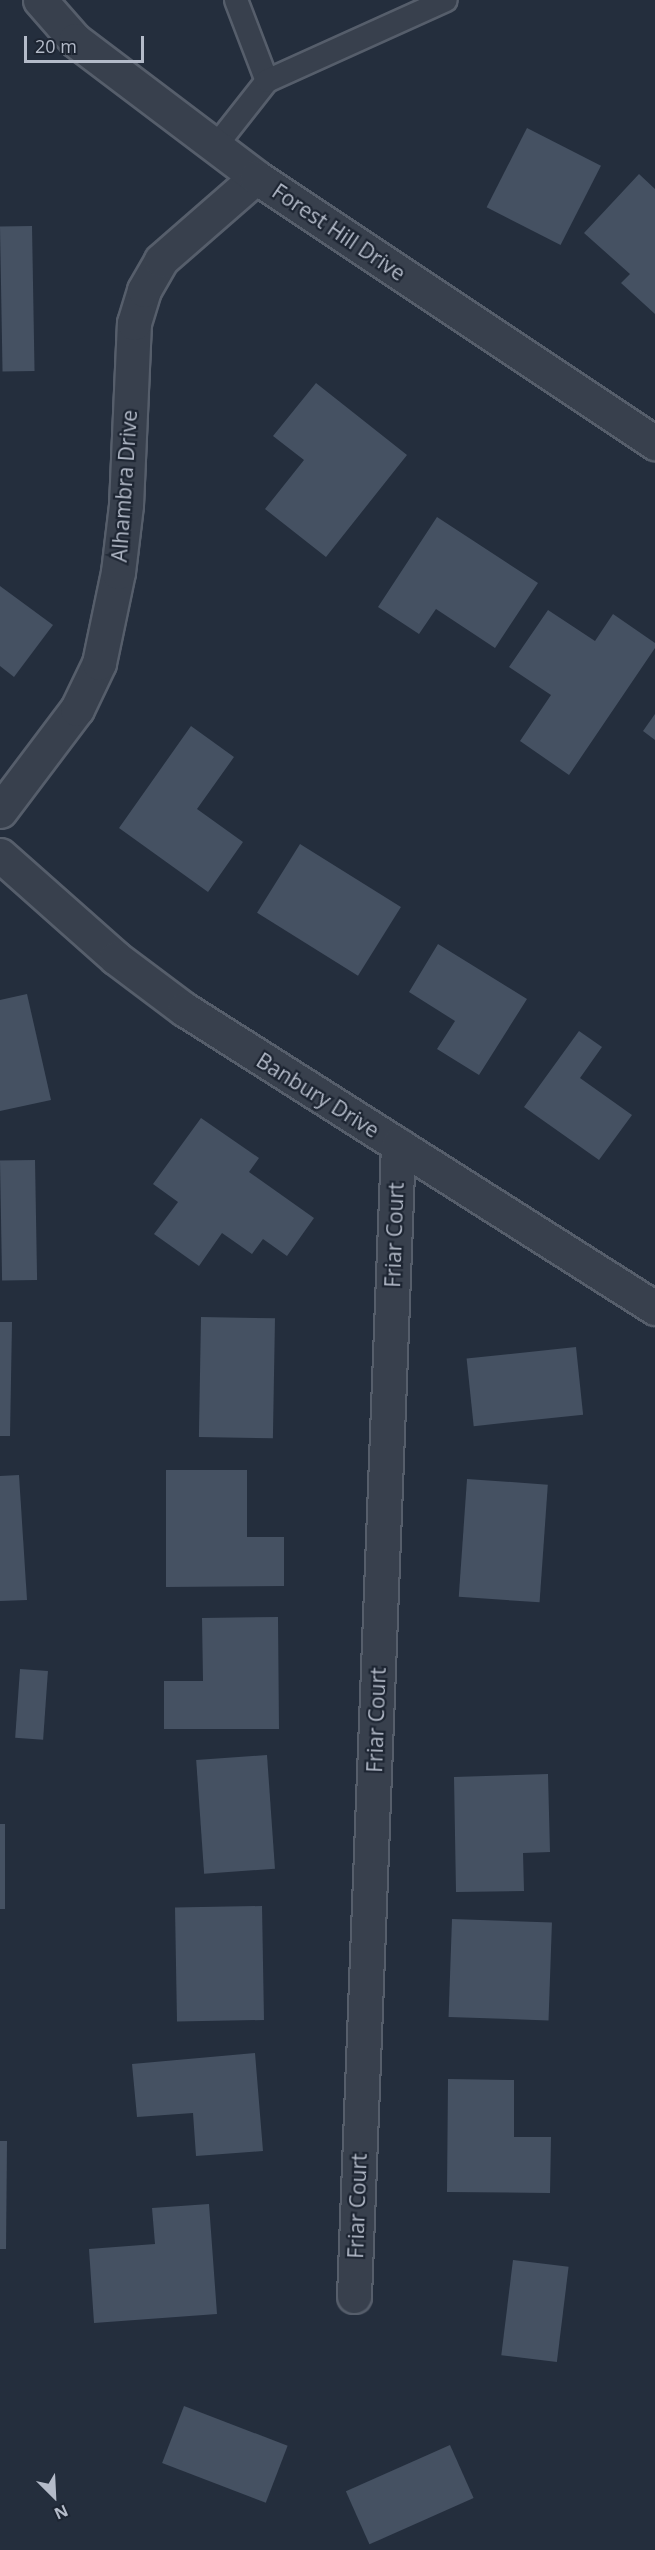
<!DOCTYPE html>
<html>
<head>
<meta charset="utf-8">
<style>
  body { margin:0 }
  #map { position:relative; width:655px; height:2550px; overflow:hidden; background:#242e3d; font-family:"Open Sans",sans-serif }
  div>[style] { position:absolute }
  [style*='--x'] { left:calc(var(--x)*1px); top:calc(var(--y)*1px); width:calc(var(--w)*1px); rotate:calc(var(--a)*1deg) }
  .building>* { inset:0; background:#455162; transform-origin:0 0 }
  .roads { filter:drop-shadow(2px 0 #565e6b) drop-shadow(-2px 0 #565e6b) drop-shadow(0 2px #565e6b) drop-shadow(0 -2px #565e6b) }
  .service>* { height:22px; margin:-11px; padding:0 11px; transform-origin:11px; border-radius:11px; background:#38404d }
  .minor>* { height:33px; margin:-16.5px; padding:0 16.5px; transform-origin:16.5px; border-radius:16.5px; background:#38404d }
  .tertiary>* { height:33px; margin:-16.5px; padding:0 16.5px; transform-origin:16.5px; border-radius:16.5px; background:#38404d }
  span { translate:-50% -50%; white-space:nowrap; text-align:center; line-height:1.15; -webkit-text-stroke:4.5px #1d2532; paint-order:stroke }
  .street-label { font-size:21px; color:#b4bbc9 }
  .north { position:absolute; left:24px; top:2466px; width:60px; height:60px; -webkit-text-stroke:4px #1d2532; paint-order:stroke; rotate:156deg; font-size:16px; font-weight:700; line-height:24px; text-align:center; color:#b4bbc9 }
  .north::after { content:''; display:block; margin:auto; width:21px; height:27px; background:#b4bbc9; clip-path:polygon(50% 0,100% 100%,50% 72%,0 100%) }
  .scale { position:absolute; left:24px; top:36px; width:120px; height:27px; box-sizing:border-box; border:3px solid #b4bbc9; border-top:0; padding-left:8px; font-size:18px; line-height:21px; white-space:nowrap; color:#b4bbc9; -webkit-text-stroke:4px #1d2532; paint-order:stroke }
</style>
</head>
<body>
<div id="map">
  <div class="building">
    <i style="left:527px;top:128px;width:83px;height:89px;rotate:27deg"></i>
    <i style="clip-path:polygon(639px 174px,655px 189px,655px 314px,621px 283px,630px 274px,584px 233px)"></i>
    <i style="left:32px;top:226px;width:145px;height:32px;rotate:89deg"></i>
    <i style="clip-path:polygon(316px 383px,407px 455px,326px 557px,265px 509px,304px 460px,273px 436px)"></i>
    <i style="clip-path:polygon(437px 517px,538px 583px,495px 648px,436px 609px,419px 634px,378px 607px)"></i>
    <i style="clip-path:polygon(0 586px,53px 625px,14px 677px,0 666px)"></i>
    <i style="clip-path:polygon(548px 610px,595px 641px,613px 614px,655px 643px,655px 648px,569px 775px,520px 741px,551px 695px,509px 667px)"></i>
    <i style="clip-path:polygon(655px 714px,655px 740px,643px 731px)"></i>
    <i style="clip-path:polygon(191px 726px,234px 757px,197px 809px,243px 842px,208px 892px,119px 828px)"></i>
    <i style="left:300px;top:844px;width:119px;height:81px;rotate:32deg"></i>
    <i style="clip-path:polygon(438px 944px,527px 999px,479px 1075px,437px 1049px,455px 1021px,409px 992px)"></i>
    <i style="clip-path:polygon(27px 994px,51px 1100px,0 1111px,0 1000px)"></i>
    <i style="clip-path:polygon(579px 1031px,602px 1047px,580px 1078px,632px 1115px,599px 1160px,524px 1107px)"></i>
    <i style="clip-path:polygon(201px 1118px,259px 1158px,249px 1172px,314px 1218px,287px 1256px,263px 1239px,252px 1254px,222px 1233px,199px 1266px,154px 1234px,178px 1202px,153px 1184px)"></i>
    <i style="left:35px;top:1160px;width:120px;height:35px;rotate:89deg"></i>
    <i style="left:201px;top:1317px;width:74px;height:120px;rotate:1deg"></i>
    <i style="clip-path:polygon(0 1322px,12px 1322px,10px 1436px,0 1436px)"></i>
    <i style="left:576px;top:1347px;width:68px;height:110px;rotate:84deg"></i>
    <i style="clip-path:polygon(166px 1470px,247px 1470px,247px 1537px,284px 1537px,284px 1586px,166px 1587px)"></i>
    <i style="clip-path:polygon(19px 1475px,27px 1600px,0 1601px,0 1476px)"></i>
    <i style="left:467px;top:1479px;width:81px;height:118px;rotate:4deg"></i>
    <i style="clip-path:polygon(278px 1617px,279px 1729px,164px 1729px,164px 1681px,203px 1681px,202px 1618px)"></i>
    <i style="left:20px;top:1669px;width:28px;height:69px;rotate:4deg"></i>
    <i style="left:267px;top:1755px;width:114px;height:71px;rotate:86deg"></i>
    <i style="clip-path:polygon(548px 1774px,550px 1852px,523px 1853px,524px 1891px,456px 1892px,454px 1777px)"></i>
    <i style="left:0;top:1824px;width:5px;height:85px"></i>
    <i style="left:262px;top:1906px;width:114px;height:87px;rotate:89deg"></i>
    <i style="left:452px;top:1919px;width:100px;height:98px;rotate:2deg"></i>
    <i style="clip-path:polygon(255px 2053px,263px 2151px,196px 2156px,193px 2113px,137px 2117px,132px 2064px)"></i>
    <i style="clip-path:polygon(448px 2079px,514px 2080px,514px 2137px,551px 2137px,550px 2193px,447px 2192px)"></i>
    <i style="clip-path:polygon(0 2141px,7px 2141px,6px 2249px,0 2249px)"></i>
    <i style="clip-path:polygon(209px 2204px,217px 2314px,94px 2323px,89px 2249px,155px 2244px,152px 2208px)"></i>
    <i style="left:513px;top:2260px;width:56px;height:96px;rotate:7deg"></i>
    <i style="left:184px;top:2406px;width:111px;height:61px;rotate:21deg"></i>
    <i style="left:450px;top:2445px;width:58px;height:114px;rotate:66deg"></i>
  </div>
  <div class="roads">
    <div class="service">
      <i style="--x:236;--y:0;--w:87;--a:69.1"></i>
      <i style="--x:215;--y:147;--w:84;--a:-51.8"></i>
      <i style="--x:267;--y:81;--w:196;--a:-24.3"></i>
    </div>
    <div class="minor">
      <i style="--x:0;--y:811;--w:128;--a:-53"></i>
      <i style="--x:77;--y:709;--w:51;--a:-64.4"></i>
      <i style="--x:99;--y:663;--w:93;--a:-78.2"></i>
      <i style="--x:118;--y:572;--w:67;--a:-83.2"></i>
      <i style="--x:126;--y:505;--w:182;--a:-87.5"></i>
      <i style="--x:134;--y:323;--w:34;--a:-73"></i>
      <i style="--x:144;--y:290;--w:34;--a:-60"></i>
      <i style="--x:161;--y:260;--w:126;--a:-41.1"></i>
      <i style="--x:0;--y:855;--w:155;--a:41.6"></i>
      <i style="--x:116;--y:958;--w:85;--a:36.9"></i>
      <i style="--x:184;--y:1009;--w:558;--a:32.41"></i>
      <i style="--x:354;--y:2296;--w:1152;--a:-87.81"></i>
    </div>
    <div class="tertiary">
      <i style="--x:40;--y:0;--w:53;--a:48.8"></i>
      <i style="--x:75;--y:40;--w:227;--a:37.1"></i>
      <i style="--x:256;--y:177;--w:480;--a:33.7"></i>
    </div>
  </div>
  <div class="street-label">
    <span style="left:339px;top:232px;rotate:34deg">Forest Hill Drive</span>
    <span style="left:124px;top:486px;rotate:-86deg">Alhambra Drive</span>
    <span style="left:318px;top:1095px;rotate:32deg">Banbury Drive</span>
    <span style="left:394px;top:1235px;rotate:-88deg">Friar Court</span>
    <span style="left:376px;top:1720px;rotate:-88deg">Friar Court</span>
    <span style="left:357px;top:2206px;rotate:-88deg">Friar Court</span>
  </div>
  <div class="north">N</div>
  <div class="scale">20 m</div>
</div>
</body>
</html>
